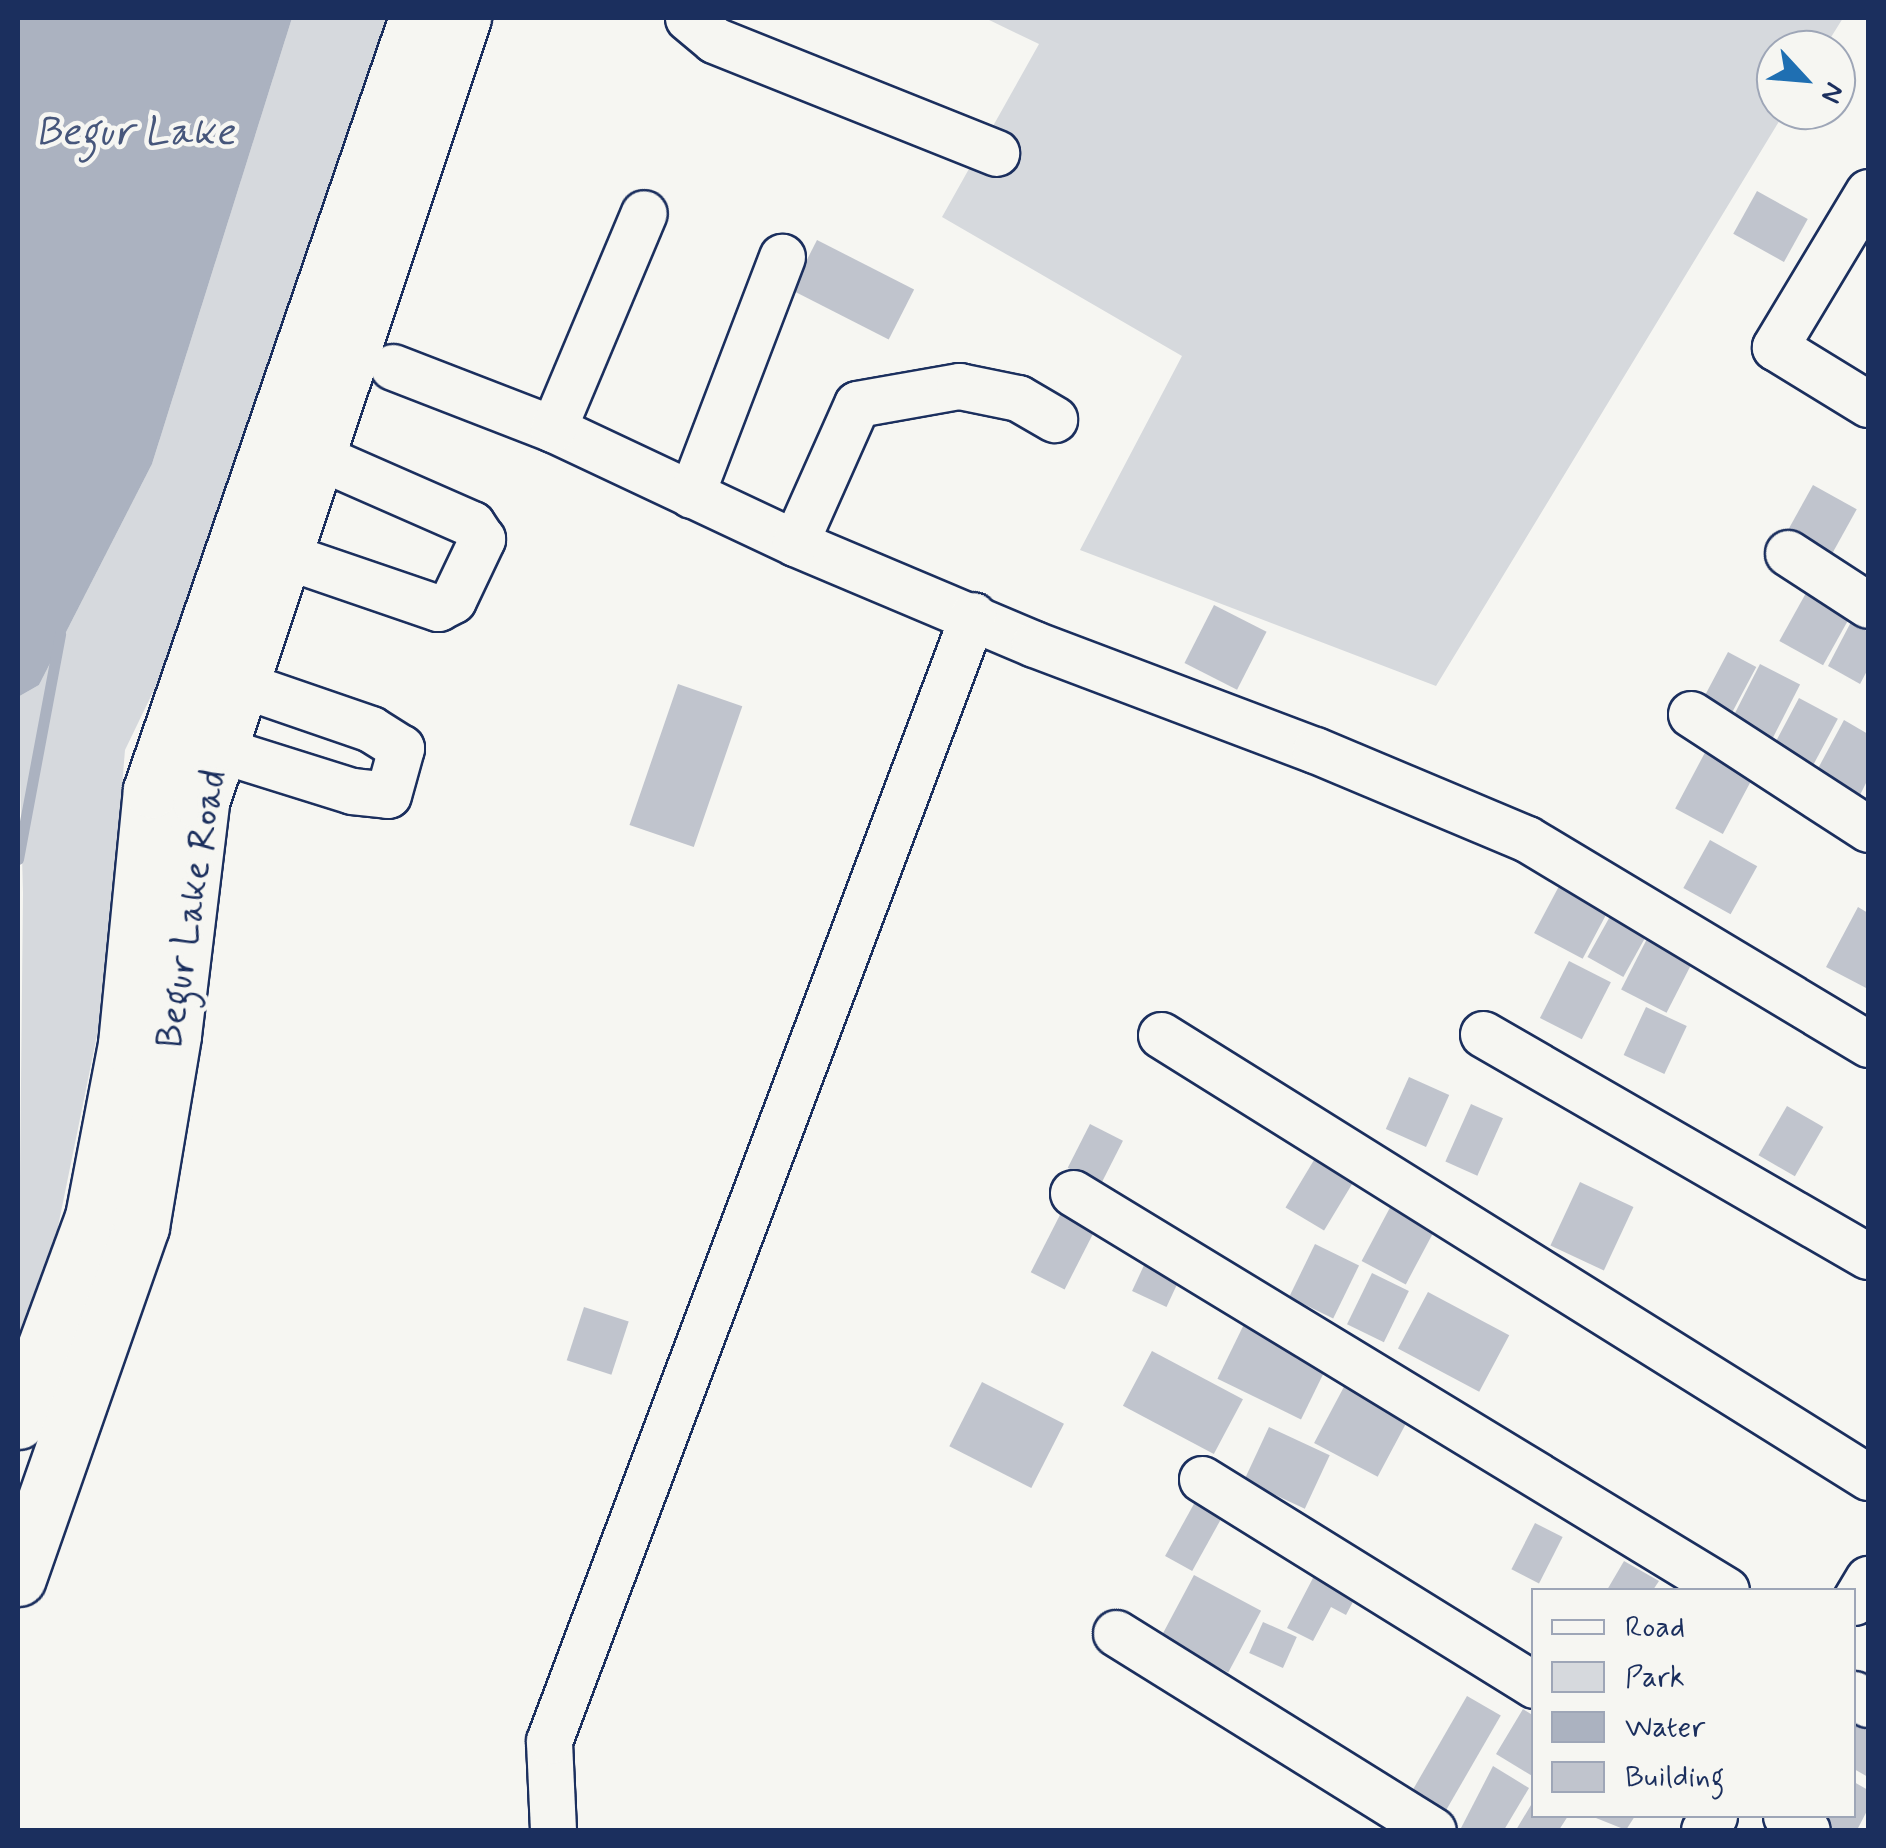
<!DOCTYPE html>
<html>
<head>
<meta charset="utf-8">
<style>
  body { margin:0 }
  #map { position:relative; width:1886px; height:1848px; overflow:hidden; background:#f6f6f2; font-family:Mynerve,sans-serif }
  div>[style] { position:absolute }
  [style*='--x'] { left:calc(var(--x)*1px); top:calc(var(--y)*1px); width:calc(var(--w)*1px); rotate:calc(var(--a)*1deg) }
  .green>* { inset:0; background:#d6d9dd }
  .water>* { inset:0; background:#abb2c0 }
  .stream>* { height:11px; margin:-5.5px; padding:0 5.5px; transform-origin:5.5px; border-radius:5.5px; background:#abb2c0 }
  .building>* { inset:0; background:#c0c4cd; transform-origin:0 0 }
  .roads { filter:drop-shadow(2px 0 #1b2f5e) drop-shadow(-2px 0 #1b2f5e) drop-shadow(0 2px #1b2f5e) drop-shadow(0 -2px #1b2f5e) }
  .minor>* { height:45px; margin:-22.5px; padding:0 22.5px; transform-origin:22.5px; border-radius:22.5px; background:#f6f6f2 }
  .major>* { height:55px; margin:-27.5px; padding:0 27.5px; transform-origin:27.5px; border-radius:27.5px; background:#f6f6f2 }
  span { translate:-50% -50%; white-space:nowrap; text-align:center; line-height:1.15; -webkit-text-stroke:9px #f6f6f2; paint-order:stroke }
  .street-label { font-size:38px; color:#1b2f5e }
  .water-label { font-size:40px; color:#46567b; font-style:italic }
  .frame { position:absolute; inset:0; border:20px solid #1b2f5e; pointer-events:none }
  .legend { position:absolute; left:1531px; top:1588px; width:325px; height:230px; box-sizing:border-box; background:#f6f6f2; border:2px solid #9ea6b7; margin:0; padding:12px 18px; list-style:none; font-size:30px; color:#1b2f5e }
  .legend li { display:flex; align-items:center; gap:20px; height:50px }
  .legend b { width:50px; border:2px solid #9ea6b7 }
  .north { position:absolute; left:1756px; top:30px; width:100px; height:100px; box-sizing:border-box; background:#f6f6f2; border:2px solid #9ea6b7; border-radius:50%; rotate:116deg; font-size:28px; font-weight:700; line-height:40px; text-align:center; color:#1b2f5e }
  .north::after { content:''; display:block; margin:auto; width:35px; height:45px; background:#1f6fb2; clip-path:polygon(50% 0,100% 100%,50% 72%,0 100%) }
</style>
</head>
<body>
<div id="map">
  <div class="green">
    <i style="clip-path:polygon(292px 18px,390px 18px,194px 607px,125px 750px,105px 996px,50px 1266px,18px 1368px,23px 893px,18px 697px,39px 685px,152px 464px)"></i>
    <i style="clip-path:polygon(985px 18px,1843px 18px,1823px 50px,1776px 50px,1776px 110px,1786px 110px,1436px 686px,1080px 550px,1182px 356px,942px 217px,1039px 44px)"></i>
  </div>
  <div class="water">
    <i style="clip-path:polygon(18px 18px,292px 18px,152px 464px,39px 685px,18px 697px)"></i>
  </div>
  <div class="stream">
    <i style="--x:18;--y:859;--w:229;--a:-79.4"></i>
  </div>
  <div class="building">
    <i style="left:1757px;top:191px;width:58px;height:49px;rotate:29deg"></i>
    <i style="left:817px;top:240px;width:109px;height:56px;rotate:27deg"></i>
    <i style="left:1813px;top:485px;width:50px;height:64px;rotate:29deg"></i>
    <i style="left:1806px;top:593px;width:50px;height:55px;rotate:29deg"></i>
    <i style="left:1214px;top:605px;width:59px;height:65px;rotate:27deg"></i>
    <i style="clip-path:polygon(1851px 622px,1868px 632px,1868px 669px,1860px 684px,1828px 666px)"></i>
    <i style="left:1728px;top:652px;width:32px;height:56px;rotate:28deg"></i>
    <i style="left:1760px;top:664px;width:45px;height:66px;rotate:27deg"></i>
    <i style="left:678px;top:684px;width:68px;height:149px;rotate:19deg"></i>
    <i style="left:1799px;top:698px;width:44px;height:61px;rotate:28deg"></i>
    <i style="clip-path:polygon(1844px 720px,1868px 734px,1868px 779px,1858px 799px,1814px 776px)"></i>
    <i style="left:1709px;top:745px;width:54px;height:72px;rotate:28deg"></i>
    <i style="left:1710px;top:840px;width:54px;height:55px;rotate:29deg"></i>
    <i style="left:1566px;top:873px;width:55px;height:68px;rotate:28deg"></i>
    <i style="left:1618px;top:902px;width:41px;height:63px;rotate:29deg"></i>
    <i style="clip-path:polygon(1858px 907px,1868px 913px,1868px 989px,1826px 967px)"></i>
    <i style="left:1652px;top:929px;width:51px;height:68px;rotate:27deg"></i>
    <i style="left:1569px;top:961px;width:47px;height:64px;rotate:27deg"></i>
    <i style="left:1646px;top:1007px;width:45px;height:53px;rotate:25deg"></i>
    <i style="left:1409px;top:1077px;width:44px;height:57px;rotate:24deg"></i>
    <i style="left:1471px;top:1104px;width:35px;height:63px;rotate:24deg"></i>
    <i style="left:1787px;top:1106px;width:42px;height:57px;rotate:30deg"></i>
    <i style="left:1090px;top:1124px;width:37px;height:49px;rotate:27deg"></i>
    <i style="left:1320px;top:1150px;width:45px;height:67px;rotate:31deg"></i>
    <i style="left:1580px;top:1182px;width:59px;height:70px;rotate:25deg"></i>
    <i style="left:1394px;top:1200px;width:50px;height:69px;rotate:28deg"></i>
    <i style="left:1063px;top:1209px;width:38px;height:71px;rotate:27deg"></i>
    <i style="left:1315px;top:1244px;width:49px;height:59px;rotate:26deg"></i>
    <i style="left:1146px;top:1261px;width:38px;height:33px;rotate:25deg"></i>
    <i style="left:1372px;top:1273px;width:41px;height:57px;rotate:26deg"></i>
    <i style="left:1428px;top:1292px;width:92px;height:64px;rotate:28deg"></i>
    <i style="left:584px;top:1307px;width:47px;height:56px;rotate:18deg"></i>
    <i style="left:1249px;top:1314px;width:93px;height:72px;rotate:26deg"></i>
    <i style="left:1152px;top:1351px;width:103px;height:62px;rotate:28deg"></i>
    <i style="left:982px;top:1382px;width:92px;height:72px;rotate:27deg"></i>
    <i style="left:1346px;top:1383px;width:72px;height:68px;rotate:28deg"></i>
    <i style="left:1269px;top:1427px;width:67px;height:59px;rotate:25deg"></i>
    <i style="left:1200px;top:1493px;width:31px;height:72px;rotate:29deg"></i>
    <i style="left:1535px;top:1523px;width:31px;height:52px;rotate:27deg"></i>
    <i style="clip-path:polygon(1624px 1561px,1659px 1581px,1653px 1590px,1607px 1590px)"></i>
    <i style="left:1194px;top:1575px;width:76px;height:70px;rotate:28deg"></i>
    <i style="clip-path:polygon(1314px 1576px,1355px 1598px,1346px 1615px,1331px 1607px,1313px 1641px,1287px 1628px)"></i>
    <i style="left:1263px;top:1622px;width:37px;height:34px;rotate:24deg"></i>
    <i style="left:1467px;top:1696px;width:39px;height:110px;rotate:30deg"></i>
    <i style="clip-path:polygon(1854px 1706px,1868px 1714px,1868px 1777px,1854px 1769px)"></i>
    <i style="clip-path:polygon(1523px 1709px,1534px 1716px,1534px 1777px,1496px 1754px)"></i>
    <i style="clip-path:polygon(1493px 1766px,1529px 1788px,1504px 1830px,1460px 1830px)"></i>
    <i style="clip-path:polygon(1854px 1782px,1868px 1790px,1868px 1809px,1857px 1830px,1825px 1830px,1797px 1816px,1854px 1816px)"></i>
    <i style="clip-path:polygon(1534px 1800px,1534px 1816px,1568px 1816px,1559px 1830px,1516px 1830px)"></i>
    <i style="clip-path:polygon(1591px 1816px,1635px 1816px,1626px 1830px)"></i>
  </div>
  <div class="roads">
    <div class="minor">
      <i style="--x:688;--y:18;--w:34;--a:40"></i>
      <i style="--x:714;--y:40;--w:304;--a:21.8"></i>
      <i style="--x:1868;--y:192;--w:181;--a:121"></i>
      <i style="--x:1775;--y:347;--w:109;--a:31.5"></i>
      <i style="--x:393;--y:367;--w:172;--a:21.2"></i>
      <i style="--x:553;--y:429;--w:268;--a:25.2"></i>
      <i style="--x:795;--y:543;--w:259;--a:22.9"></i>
      <i style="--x:1034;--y:644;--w:300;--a:20.7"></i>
      <i style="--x:1315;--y:750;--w:230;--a:22.8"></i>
      <i style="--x:1527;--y:839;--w:398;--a:31"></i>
      <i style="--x:553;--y:429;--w:234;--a:-67.2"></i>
      <i style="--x:691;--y:495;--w:255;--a:-69.1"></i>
      <i style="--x:795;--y:543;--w:152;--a:-66"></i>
      <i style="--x:857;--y:404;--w:104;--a:-10"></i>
      <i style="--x:959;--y:386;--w:60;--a:11.5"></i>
      <i style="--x:1018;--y:398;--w:42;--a:30.3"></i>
      <i style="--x:1788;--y:553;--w:95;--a:33"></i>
      <i style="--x:283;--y:555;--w:164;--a:18.9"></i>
      <i style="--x:438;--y:608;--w:17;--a:-28"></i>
      <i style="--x:453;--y:600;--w:68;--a:-64.6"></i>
      <i style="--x:482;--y:539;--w:18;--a:-124"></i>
      <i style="--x:472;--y:524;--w:204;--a:-156.3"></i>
      <i style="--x:1691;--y:714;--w:211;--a:33"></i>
      <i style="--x:218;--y:749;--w:140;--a:17.4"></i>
      <i style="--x:352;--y:791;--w:36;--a:6"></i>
      <i style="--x:388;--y:795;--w:49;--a:-74.5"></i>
      <i style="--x:401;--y:748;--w:36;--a:-148"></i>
      <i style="--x:371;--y:729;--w:139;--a:-161"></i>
      <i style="--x:1483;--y:1034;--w:444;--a:30"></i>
      <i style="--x:1161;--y:1035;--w:834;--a:32.01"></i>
      <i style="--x:1073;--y:1193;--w:764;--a:31.3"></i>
      <i style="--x:1202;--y:1479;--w:391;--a:31.8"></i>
      <i style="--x:1854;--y:1602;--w:27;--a:-59"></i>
      <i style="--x:1116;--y:1633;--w:373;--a:31.9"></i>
      <i style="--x:1854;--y:1694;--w:17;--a:36"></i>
      <i style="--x:1786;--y:1816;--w:25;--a:34"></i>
      <i style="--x:553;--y:1830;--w:89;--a:-92.6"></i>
      <i style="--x:549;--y:1741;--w:1203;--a:-69.37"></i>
      <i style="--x:1704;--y:1830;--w:17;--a:-54"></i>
    </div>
    <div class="major">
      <i style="--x:18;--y:1421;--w:217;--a:-69.8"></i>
      <i style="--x:93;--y:1217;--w:176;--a:-79.2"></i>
      <i style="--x:126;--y:1044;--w:255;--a:-84.4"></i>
      <i style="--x:151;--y:790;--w:817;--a:-70.99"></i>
      <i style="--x:18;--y:1578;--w:372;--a:-70.7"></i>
      <i style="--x:141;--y:1227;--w:195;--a:-80.5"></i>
      <i style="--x:173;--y:1035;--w:235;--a:-83.1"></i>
      <i style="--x:201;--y:802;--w:827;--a:-71.52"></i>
    </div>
  </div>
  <div class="street-label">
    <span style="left:192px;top:909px;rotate:-81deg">Begur Lake Road</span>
  </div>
  <div class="water-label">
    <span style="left:135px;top:133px">Begur Lake</span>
  </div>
  <div class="frame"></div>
  <ul class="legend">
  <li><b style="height:12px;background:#f6f6f2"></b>Road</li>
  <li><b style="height:28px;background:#d6d9dd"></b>Park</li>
  <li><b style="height:28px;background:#abb2c0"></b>Water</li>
  <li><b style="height:28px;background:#c0c4cd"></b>Building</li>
  </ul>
  <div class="north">N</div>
</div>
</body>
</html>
